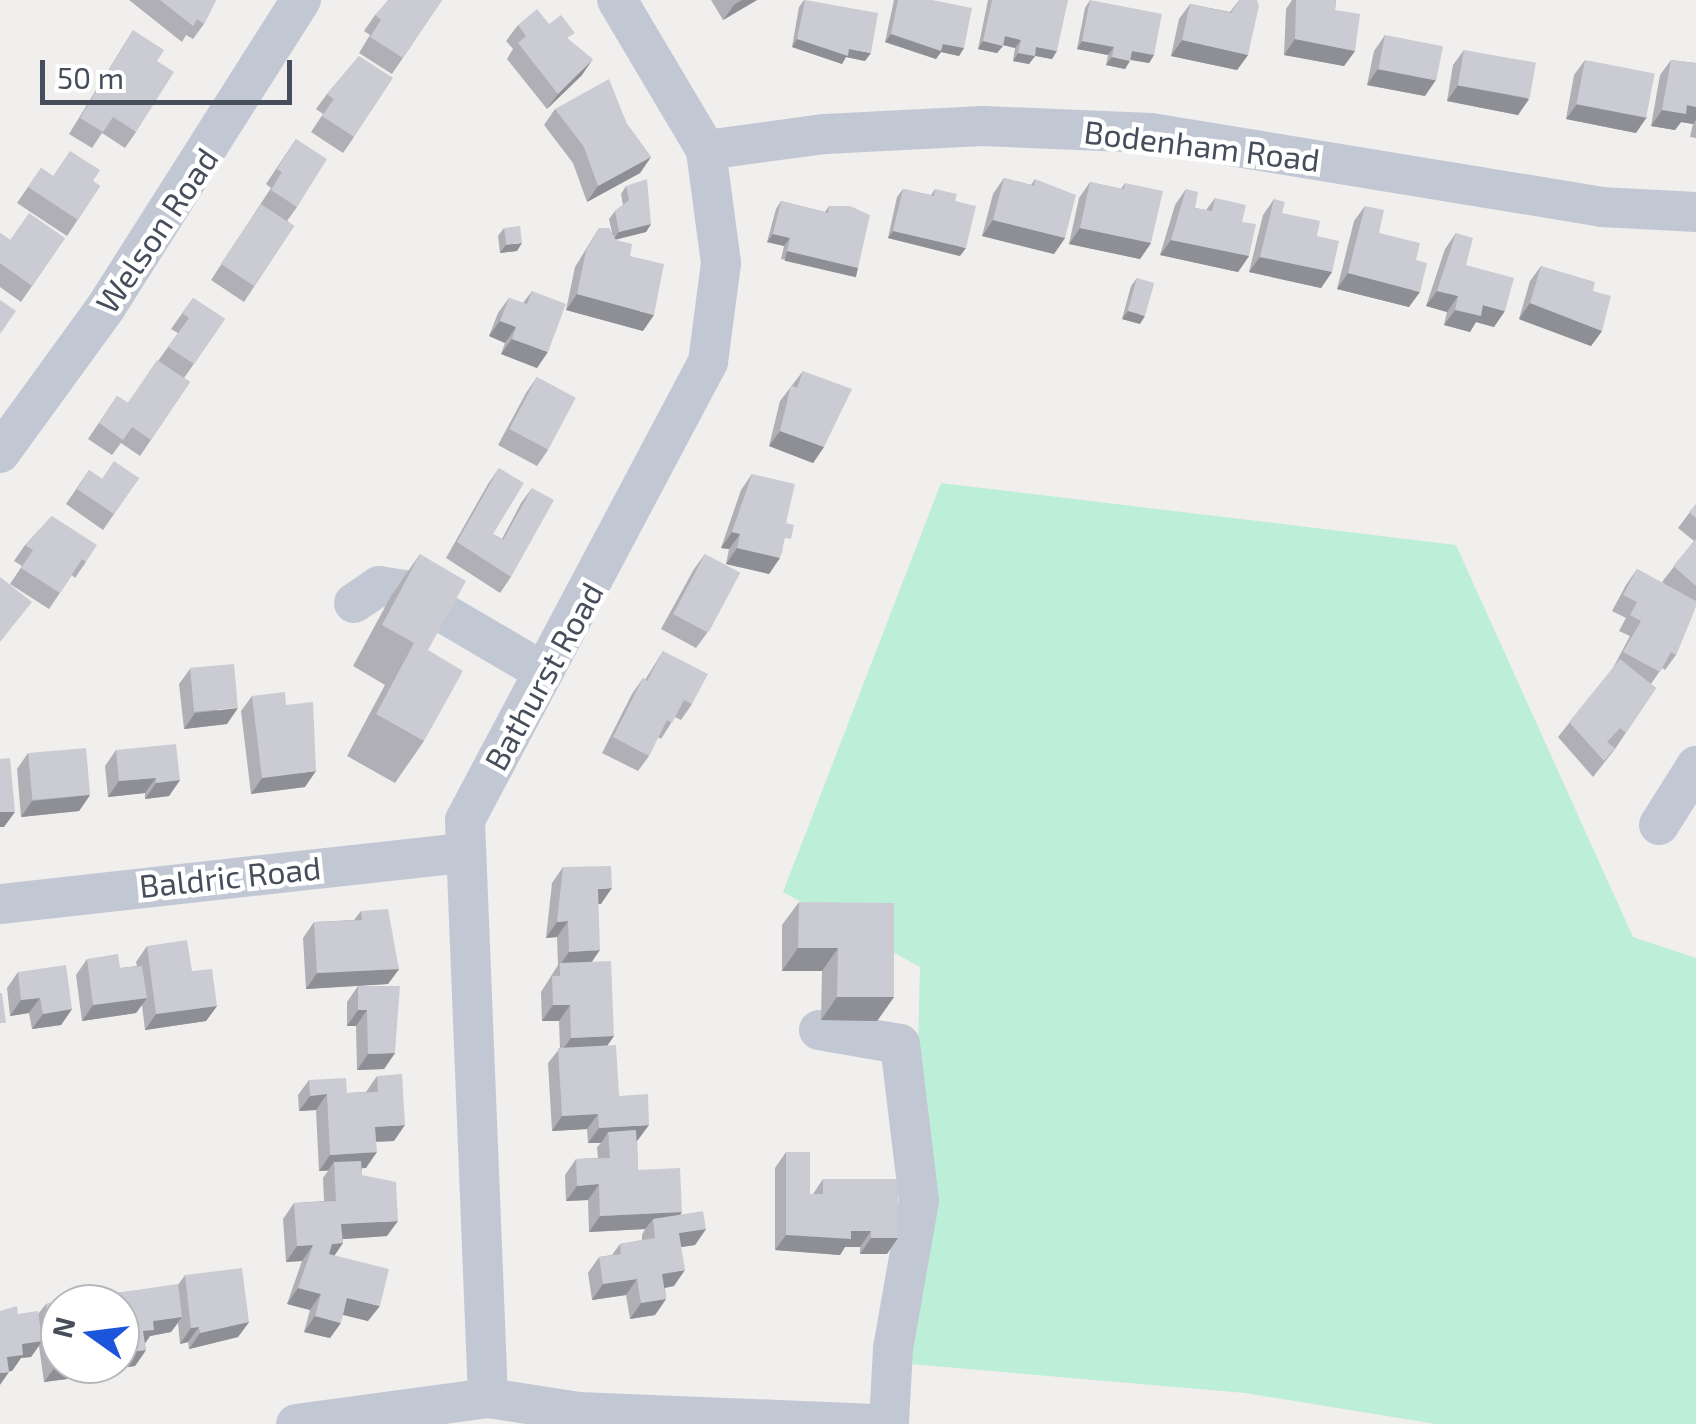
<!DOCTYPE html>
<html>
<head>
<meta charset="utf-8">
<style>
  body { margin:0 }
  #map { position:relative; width:1696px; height:1424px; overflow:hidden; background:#f1eeee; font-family:"Exo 2",sans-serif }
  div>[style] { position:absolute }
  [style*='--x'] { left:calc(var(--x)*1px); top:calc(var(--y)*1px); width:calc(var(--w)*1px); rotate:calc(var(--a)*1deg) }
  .green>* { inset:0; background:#bdeed7 }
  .minor>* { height:40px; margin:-20px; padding:0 20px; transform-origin:20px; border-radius:20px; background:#c2c8d3 }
  .wall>* { inset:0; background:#afafb5 }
  .shaded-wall>* { inset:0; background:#8e8f94; transform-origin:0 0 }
  .building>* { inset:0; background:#cbccd3; transform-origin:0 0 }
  span { translate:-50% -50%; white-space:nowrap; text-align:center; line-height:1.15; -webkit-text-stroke:9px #fff; paint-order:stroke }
  .street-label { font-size:32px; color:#474e5b }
  .north { position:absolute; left:40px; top:1284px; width:100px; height:100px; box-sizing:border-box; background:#fff; border:2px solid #b5b8bd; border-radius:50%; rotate:284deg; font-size:28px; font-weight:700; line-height:40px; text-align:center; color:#474e5b }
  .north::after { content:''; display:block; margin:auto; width:35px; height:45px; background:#1d54dc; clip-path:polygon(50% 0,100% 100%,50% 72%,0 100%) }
  .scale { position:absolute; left:40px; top:60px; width:252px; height:45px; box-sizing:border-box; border:5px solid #474e5b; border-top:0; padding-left:12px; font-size:30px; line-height:35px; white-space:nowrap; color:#474e5b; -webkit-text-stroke:8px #fff; paint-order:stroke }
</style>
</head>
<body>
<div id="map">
  <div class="green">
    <i style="clip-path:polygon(941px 483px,1456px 545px,1633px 937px,1696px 958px,1696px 1424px,1436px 1424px,1245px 1393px,910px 1364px,920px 967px,783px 892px)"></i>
  </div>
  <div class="minor">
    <i style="--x:706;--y:150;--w:120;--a:-7.7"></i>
    <i style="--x:825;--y:134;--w:158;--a:-2.9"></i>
    <i style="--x:983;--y:126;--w:168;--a:2.4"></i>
    <i style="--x:1151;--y:133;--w:456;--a:9.3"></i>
    <i style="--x:1601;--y:207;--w:95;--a:3"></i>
    <i style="--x:0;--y:453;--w:180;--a:-54"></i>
    <i style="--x:106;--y:307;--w:364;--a:-57.6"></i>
    <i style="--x:354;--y:603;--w:30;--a:-34"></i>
    <i style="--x:379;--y:586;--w:25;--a:9"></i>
    <i style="--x:404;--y:590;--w:162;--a:30.4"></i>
    <i style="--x:1659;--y:825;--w:70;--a:-57.9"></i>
    <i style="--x:0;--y:904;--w:464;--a:-6.3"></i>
    <i style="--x:819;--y:1030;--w:82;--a:9.8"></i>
    <i style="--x:900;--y:1044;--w:158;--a:83.1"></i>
    <i style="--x:919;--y:1201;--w:150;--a:100"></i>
    <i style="--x:893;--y:1349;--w:75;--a:93.1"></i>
    <i style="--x:488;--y:1398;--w:578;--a:-92.28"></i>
    <i style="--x:465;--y:820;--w:518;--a:-62.05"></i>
    <i style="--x:708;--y:362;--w:100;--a:-82.5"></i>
    <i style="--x:721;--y:263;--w:114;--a:-97.6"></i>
    <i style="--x:706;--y:150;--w:174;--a:-120.7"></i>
    <i style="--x:296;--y:1424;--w:194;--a:-7.7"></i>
    <i style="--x:488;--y:1398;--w:92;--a:8.7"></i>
    <i style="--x:579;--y:1412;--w:296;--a:2.3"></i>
  </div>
  <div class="wall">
    <i style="clip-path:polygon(129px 0,216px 0,204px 24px,193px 39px,186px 35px,182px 42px)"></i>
    <i style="clip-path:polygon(442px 0,392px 74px,359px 53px,370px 35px,364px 31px,375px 15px)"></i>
    <i style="clip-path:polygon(711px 0,757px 0,723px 20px)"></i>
    <i style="clip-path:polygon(804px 0,865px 61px,846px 57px,842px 64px,792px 47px,799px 7px)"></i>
    <i style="clip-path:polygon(894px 0,932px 0,964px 48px,959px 56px,941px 52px,936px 59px,885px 42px)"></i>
    <i style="clip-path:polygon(988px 0,1068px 0,1052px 59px,1035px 56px,1029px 64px,1013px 61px,1015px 48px,1003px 45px,997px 53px,978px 49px)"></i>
    <i style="clip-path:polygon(1090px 0,1154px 55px,1149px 63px,1130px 60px,1125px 69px,1106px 65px,1108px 55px,1077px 49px,1085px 8px)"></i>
    <i style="clip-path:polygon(1239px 0,1248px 55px,1237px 70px,1171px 56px,1179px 19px,1190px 4px,1230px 12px)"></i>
    <i style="clip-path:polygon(1292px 0,1336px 0,1335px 10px,1355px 51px,1344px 66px,1284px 55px,1286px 9px)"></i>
    <i style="clip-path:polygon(549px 24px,569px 40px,582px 75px,547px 109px,507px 59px,513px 49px,506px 41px,518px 25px)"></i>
    <i style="clip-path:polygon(133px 30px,157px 61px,136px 132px,125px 148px,102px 133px,92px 148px,69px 134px)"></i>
    <i style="clip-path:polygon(1385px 35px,1425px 96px,1367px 85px,1374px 51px)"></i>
    <i style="clip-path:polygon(1464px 50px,1529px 99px,1518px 115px,1447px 101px,1453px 65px)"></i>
    <i style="clip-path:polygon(359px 56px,354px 137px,343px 153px,311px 132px,323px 114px,316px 109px,327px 94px)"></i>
    <i style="clip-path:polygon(1585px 60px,1636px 133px,1566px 119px,1574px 75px)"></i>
    <i style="clip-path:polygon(1671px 60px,1696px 63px,1696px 138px,1690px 137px,1693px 124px,1681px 122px,1675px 130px,1651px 126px,1660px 75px)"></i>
    <i style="clip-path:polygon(555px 109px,627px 124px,651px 157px,640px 173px,587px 202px,573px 163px,544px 125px)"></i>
    <i style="clip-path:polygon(296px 139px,297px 207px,287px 221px,294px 226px,244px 302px,211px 280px,271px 188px,266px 184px)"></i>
    <i style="clip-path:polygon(41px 168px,53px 176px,93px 181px,100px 186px,67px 236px,17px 203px)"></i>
    <i style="clip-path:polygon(1004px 178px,1031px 185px,1035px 179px,1065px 238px,1054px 254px,982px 236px,993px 194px)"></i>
    <i style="clip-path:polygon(1090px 182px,1121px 189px,1125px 183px,1151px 243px,1140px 259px,1069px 244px,1079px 198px)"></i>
    <i style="clip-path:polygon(626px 186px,651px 224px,646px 232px,615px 240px,630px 256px,643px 331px,566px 310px,575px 267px,599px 228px,612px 233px,609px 219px,615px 211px,623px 205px,621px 194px)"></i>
    <i style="clip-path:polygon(903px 189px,931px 195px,935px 189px,955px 201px,960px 256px,888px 238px,897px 197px)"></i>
    <i style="clip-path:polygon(1186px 189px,1195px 208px,1206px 210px,1215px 198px,1242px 222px,1249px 256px,1238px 272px,1160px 255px,1175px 205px)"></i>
    <i style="clip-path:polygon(1274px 199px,1282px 213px,1317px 236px,1332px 272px,1321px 288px,1249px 272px,1263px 215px)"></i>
    <i style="clip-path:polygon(781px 201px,825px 212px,829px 206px,852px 276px,781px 259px,784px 246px,767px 242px,776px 209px)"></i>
    <i style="clip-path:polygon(1365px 206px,1379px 233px,1416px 260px,1409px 307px,1337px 289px,1354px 221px)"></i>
    <i style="clip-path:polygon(504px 228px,517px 251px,500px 253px,498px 236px)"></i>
    <i style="clip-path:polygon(0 233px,10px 240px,65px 238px,21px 302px,0 287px)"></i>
    <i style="clip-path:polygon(1456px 233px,1466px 265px,1494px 327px,1476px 322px,1470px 332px,1444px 325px,1447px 312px,1426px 306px,1445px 249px)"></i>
    <i style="clip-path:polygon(1541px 266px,1593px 291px,1602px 331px,1591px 346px,1519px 319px,1530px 281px)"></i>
    <i style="clip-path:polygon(1137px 278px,1140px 324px,1122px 319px,1131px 286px)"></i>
    <i style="clip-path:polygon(532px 291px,537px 368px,501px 354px,505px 343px,489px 336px,498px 313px,509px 298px,523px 303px)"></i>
    <i style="clip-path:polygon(193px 298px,225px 319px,184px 378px,190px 382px,140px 456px,121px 443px,112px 455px,88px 439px,117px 396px,128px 403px,178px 333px,171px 329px)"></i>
    <i style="clip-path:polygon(803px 371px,824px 447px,813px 463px,769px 446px,780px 401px)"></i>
    <i style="clip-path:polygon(537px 377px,548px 450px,537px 466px,498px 445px,526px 393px)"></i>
    <i style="clip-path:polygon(499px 468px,493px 534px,502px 539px,521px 503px,532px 488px,511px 577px,500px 593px,446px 558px,488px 484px)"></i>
    <i style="clip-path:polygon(89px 470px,102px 479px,139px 478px,103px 530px,66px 504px)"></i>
    <i style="clip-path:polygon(752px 474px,786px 523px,782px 552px,769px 574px,726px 564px,729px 549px,721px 548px,741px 490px)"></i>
    <i style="clip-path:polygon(1696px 504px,1696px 606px,1676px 655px,1665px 670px,1662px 668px,1651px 684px,1656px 688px,1615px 749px,1593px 777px,1558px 737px,1613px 668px,1630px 636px,1619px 631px,1626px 618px,1612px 611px,1626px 585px,1637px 569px,1666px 585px,1662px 582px,1694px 541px,1678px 528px)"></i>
    <i style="clip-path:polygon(52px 516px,86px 562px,75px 578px,72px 575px,49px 609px,10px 584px,22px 566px,14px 561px,25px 545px)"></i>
    <i style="clip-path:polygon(420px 554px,424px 741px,395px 783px,347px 756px,385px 685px,353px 666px,391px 596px)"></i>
    <i style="clip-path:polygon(705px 554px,707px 633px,696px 648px,661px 629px,694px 569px)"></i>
    <i style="clip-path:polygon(663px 651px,692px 704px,681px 720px,675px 717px,661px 739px,658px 737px,649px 756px,638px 771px,602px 753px,632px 694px,643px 678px,645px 680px)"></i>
    <i style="clip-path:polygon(190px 669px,227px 724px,184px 729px,179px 684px)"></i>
    <i style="clip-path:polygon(252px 696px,286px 705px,305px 787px,251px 794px,241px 711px)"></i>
    <i style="clip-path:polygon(116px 750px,180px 780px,169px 796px,145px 799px,145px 793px,108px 797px,105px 766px)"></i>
    <i style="clip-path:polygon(28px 753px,90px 795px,79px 811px,21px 817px,17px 769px)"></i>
    <i style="clip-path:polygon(563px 867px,601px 904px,598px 904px,592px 962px,614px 1036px,607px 1045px,619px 1096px,638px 1140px,637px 1141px,638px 1170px,680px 1214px,706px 1229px,695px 1245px,681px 1247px,674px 1286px,665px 1288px,666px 1299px,655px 1315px,630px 1319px,626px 1295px,592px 1300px,588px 1273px,599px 1257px,612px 1255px,620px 1244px,642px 1240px,642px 1235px,645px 1229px,589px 1232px,588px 1200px,566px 1201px,565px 1175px,576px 1159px,598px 1158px,597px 1147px,601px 1143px,588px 1143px,587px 1129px,552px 1131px,548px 1063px,560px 1048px,559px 1021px,542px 1021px,541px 992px,558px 965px,557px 937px,546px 938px,552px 883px)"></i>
    <i style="clip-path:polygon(799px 902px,894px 997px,877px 1021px,821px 1020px,822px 971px,782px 971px,782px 925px)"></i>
    <i style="clip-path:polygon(361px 911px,399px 969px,388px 984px,306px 989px,303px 938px,314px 922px,354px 920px)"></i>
    <i style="clip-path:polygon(147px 946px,192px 971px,217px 1006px,206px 1021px,145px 1030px,142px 1005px,136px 1013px,82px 1021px,76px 975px,87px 959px,120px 968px,137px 966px,136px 962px)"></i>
    <i style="clip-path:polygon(18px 972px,72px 1009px,61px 1025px,32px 1029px,29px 1013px,10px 1016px,7px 988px)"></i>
    <i style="clip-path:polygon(358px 986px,395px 1053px,384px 1069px,357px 1070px,356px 1026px,347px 1026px,347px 1002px)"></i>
    <i style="clip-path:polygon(377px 1076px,394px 1141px,376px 1142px,366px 1168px,362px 1168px,362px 1175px,387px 1236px,343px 1239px,343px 1243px,334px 1256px,368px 1321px,343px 1315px,330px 1338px,304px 1332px,310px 1310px,287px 1304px,302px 1261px,286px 1262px,283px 1219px,294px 1203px,324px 1201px,323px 1178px,328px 1171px,319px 1171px,316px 1110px,299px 1111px,298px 1095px,309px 1080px,347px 1093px,366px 1092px)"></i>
    <i style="clip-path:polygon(786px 1152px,810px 1194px,813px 1194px,823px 1179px,898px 1179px,887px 1254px,860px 1254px,860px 1247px,845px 1247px,840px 1255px,775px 1250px,775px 1168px)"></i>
    <i style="clip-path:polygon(185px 1275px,249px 1322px,238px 1337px,189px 1349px,188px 1342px,180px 1344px,178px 1323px,171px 1332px,150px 1336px,145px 1344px,146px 1350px,135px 1366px,113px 1369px,113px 1364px,120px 1364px,120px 1304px,60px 1304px,77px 1364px,67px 1379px,44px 1382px,39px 1346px,31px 1357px,21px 1358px,12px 1371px,18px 1314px,38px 1314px,46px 1304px,57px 1302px,62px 1294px,109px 1303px,116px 1293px,178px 1285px)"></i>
  </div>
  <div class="shaded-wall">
    <i style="clip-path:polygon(742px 0,757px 0,723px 20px,734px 5px)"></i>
    <i style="clip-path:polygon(891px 34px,964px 48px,959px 56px,941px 52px,936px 59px,885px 42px)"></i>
    <i style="clip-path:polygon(1005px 36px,1021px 40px,1015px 48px,999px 44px)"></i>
    <i style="clip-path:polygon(797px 39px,871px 53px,865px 61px,846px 57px,842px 64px,792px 47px)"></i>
    <i style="clip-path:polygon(1295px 39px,1355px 51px,1344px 66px,1284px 55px)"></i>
    <i style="clip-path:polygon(1182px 40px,1248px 55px,1237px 70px,1171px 56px)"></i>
    <i style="clip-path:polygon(983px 41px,1003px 46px,997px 53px,978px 49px)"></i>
    <i style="clip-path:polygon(1082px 41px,1114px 47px,1108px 55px,1077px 49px)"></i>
    <i style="clip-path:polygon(1036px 47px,1057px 51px,1052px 59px,1031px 55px)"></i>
    <i style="clip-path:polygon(1132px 51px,1154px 55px,1149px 63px,1126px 59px)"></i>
    <i style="clip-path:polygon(1018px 53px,1035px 56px,1029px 64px,1013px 61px)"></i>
    <i style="clip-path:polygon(1112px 57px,1130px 61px,1125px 69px,1106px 65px)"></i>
    <i style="clip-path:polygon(593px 59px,582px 75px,547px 109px,558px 94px)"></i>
    <i style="clip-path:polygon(1378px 69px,1436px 80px,1425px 96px,1367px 85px)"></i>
    <i style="clip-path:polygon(1458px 85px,1529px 99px,1518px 115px,1447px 101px)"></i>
    <i style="clip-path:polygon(1577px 104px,1647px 117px,1636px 133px,1566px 119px)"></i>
    <i style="clip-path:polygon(1687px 105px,1696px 107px,1696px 120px,1693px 124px,1681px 122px,1675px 130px,1651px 126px,1662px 110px)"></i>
    <i style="clip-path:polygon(651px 157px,640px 173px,587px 202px,598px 186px)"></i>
    <i style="clip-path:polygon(993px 220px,1065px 238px,1054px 254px,982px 236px)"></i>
    <i style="clip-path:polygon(651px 224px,646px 232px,613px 240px,619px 232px)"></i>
    <i style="clip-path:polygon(1080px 228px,1151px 243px,1140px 259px,1069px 244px)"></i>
    <i style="clip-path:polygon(893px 231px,966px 248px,960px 256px,888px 238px)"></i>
    <i style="clip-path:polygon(773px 234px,790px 238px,784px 246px,767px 242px)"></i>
    <i style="clip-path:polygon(1171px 240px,1249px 256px,1238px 272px,1160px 255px)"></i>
    <i style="clip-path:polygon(522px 243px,517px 251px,500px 253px,506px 245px)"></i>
    <i style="left:787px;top:251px;width:73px;height:10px;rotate:13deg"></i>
    <i style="clip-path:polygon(1260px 257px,1332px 272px,1321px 288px,1249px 272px)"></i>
    <i style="clip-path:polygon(1348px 273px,1420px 292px,1409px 307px,1337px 289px)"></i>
    <i style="clip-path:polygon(1437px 291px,1458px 296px,1447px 312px,1426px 306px)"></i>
    <i style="clip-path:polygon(577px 294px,654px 315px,643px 331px,566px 310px)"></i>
    <i style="clip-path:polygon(1530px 303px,1602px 331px,1591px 346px,1519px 319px)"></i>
    <i style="clip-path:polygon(1483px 305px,1505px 311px,1494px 327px,1476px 322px,1470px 332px,1444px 325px,1455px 310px)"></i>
    <i style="clip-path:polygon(1128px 311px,1145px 316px,1140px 324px,1122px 319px)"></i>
    <i style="clip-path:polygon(500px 321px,516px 327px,505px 343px,489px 336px)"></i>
    <i style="clip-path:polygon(512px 339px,548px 352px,537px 368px,501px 354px)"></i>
    <i style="clip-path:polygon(780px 431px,824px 447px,813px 463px,769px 446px)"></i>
    <i style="clip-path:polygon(732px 532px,740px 534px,729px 549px,721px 548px)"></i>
    <i style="clip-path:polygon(737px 548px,780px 558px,769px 574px,726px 564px)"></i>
    <i style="clip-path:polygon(238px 708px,227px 724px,184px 729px,195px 713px)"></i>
    <i style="clip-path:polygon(316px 771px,305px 787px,251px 794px,262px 778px)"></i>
    <i style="clip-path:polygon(156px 778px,145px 793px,108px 797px,119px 781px)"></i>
    <i style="clip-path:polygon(180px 780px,169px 796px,145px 799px,156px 783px)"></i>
    <i style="clip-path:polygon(90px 795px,79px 811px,21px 817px,32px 801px)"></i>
    <i style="clip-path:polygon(0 812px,15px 812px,4px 827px,0 827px)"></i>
    <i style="clip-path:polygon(612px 888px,601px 904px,587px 904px,598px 889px)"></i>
    <i style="clip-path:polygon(568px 921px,557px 937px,546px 938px,557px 922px)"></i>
    <i style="clip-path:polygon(798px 948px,838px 948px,822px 971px,782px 971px)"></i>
    <i style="clip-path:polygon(600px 950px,589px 966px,560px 965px,569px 952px)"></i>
    <i style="clip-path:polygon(399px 969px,388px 984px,306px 989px,317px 973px)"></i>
    <i style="clip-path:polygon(837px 997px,894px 997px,877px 1021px,821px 1020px)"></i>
    <i style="clip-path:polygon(40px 998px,29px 1013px,10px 1016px,21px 1000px)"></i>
    <i style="clip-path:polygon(147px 998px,136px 1013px,82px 1021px,93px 1005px)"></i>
    <i style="clip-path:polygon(553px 1005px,570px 1005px,559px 1021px,542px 1021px)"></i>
    <i style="clip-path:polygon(217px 1006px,206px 1021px,145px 1030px,156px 1014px)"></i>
    <i style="clip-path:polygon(72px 1009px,61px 1025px,32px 1029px,43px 1014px)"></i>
    <i style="clip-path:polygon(358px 1010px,367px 1010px,356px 1026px,347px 1026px)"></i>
    <i style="clip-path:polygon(614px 1036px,603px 1052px,560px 1053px,571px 1038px)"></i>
    <i style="clip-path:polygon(395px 1053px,384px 1069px,357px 1070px,368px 1054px)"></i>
    <i style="clip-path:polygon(327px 1094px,316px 1110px,299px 1111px,310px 1096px)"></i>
    <i style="clip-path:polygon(598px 1114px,587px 1129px,552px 1131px,562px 1116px)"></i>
    <i style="clip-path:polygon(405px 1125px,394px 1141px,364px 1142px,375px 1127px)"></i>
    <i style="clip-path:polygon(649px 1125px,638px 1140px,609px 1142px,608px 1132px,601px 1143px,588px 1143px,599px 1128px)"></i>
    <i style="clip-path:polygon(377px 1152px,366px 1168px,334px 1170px,334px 1162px,328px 1170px,319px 1171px,330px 1155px)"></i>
    <i style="clip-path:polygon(599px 1184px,588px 1200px,566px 1201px,577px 1186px)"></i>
    <i style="clip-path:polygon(682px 1212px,671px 1228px,653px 1219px,645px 1229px,589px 1232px,600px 1216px)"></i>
    <i style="clip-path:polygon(398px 1221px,387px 1236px,330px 1240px,341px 1224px)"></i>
    <i style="clip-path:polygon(706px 1229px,695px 1245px,668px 1249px,679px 1233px)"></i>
    <i style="clip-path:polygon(851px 1231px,871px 1231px,860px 1247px,845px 1247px,840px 1255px,775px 1250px,786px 1235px)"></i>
    <i style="clip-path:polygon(871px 1238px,898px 1238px,887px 1254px,860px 1254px)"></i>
    <i style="clip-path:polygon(343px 1243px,332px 1259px,321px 1260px,332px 1244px)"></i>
    <i style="clip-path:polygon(313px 1245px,302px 1261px,286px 1262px,297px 1246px)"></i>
    <i style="clip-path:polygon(685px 1270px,674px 1286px,652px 1290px,662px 1274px)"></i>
    <i style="clip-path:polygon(637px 1279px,626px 1295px,592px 1300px,603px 1284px)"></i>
    <i style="clip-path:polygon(298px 1288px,321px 1294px,310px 1310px,287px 1304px)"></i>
    <i style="clip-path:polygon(347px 1298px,380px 1306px,368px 1321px,336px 1313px)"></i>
    <i style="clip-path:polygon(666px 1299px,655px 1315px,630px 1319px,641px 1303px)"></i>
    <i style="clip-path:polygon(315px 1316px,341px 1323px,330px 1338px,304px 1332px)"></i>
    <i style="clip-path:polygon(182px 1317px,171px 1332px,150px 1336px,143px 1346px,143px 1331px,153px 1321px)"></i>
    <i style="clip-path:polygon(249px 1322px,238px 1337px,189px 1349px,200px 1333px)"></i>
    <i style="clip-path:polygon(199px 1327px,188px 1342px,180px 1344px,191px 1328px)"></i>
    <i style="clip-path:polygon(42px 1341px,31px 1357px,21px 1358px,12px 1371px,0 1373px,7px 1357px,22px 1344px)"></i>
    <i style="clip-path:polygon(146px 1350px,135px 1366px,113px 1369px,117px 1364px,120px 1364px,120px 1359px,124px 1353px)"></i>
    <i style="clip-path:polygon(77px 1364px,67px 1379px,44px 1382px,55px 1367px)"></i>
    <i style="clip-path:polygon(9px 1372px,0 1385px,0 1373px)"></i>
  </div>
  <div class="building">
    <i style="clip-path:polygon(160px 0,216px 0,204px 24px,197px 19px,193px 26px)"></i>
    <i style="clip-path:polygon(388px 0,442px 0,403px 58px,370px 37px,381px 20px,375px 15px)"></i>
    <i style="clip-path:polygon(805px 0,878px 13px,871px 53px,849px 49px,848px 56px,797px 39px)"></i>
    <i style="clip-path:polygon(898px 0,932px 0,972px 8px,964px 48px,943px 44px,941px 51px,891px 34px)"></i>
    <i style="clip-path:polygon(992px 0,1068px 0,1057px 51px,1036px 47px,1035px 56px,1018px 53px,1021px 40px,1005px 36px,1003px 46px,983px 41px)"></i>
    <i style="clip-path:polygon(1090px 0,1162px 14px,1154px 55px,1132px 51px,1130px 61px,1112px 57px,1114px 47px,1082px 41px)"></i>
    <i style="clip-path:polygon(1239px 0,1257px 0,1259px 6px,1248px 55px,1182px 40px,1190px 4px,1231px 13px)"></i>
    <i style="clip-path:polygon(1296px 0,1336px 0,1335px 10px,1360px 14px,1355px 51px,1295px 39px)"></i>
    <i style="clip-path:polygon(537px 9px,549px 24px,561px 15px,575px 33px,567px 38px,593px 59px,558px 94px,518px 43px,526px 36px,518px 25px)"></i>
    <i style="clip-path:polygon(133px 30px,164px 50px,157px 61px,174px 72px,136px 132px,113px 117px,103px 132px,80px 118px)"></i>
    <i style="left:1385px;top:35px;width:59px;height:35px;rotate:11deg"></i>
    <i style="left:1464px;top:50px;width:73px;height:36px;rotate:10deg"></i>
    <i style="clip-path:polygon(359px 56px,393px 78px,354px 137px,322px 116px,334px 99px,327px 94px)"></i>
    <i style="left:1585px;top:60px;width:71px;height:45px;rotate:11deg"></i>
    <i style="clip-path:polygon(1671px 60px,1696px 63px,1696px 107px,1687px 105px,1686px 114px,1662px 110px)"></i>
    <i style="clip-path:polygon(609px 79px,627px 124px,651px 157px,598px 186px,584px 147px,555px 109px)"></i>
    <i style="clip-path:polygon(296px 139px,327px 159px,297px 207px,271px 190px,282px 172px,277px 169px)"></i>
    <i style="clip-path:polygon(70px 151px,100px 170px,93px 181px,100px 186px,78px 220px,28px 187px,41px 168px,53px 176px)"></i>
    <i style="clip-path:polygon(1004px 178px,1034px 186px,1035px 179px,1076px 195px,1065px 238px,993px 220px)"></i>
    <i style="clip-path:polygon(647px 179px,651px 224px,619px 232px,615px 211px,629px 200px,626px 186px)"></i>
    <i style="clip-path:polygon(1090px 182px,1124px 189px,1125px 183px,1163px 191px,1151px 243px,1080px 228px)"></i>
    <i style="clip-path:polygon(903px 189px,934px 196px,935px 189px,957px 194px,955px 201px,976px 206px,966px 248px,893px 231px)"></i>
    <i style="clip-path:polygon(1186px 189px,1198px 192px,1195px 208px,1212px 211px,1215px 198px,1246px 205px,1242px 222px,1256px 224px,1249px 256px,1171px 240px)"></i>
    <i style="clip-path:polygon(1274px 199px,1285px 202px,1282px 213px,1320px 221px,1317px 236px,1339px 241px,1332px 272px,1260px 257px)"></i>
    <i style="clip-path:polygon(781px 201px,828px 213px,829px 206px,850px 206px,870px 215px,858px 268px,787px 251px,790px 238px,773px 234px)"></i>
    <i style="left:261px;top:204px;width:40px;height:72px;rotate:34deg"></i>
    <i style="clip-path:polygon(1365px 206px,1384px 210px,1379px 233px,1420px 243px,1416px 260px,1427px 263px,1420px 292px,1348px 273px)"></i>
    <i style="clip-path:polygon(29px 213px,65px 238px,32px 286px,0 263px,0 233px,10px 240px)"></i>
    <i style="left:520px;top:226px;width:17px;height:16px;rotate:83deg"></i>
    <i style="clip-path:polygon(599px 228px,609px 228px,616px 240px,632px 244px,630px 256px,664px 264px,654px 315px,577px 294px,586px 251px)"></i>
    <i style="clip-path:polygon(1456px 233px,1473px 238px,1466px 265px,1514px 278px,1505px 311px,1483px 305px,1481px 316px,1455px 310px,1458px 296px,1437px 291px)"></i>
    <i style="clip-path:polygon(1541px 266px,1595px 282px,1593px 291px,1611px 296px,1602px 331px,1530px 303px)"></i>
    <i style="left:1137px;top:278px;width:18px;height:34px;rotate:16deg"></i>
    <i style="clip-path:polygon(532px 291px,566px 304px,548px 352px,512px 339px,516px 327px,500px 321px,509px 298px,527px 304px)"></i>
    <i style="clip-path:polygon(193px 298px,225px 319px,194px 364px,168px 347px,189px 318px,182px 313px)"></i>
    <i style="clip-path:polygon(0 300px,16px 311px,0 334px)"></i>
    <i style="clip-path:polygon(157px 360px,190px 382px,151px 440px,132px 427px,123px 440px,99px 423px,117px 396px,128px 403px)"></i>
    <i style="clip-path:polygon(803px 371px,852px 389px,824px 447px,780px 431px,791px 385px,797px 388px)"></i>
    <i style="left:537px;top:377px;width:44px;height:59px;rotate:28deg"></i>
    <i style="clip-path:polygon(114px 461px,139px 478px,114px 514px,77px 489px,89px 470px,102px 479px)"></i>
    <i style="clip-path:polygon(499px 468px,524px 483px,493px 534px,503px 540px,532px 488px,554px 500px,511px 577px,457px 542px)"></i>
    <i style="clip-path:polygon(752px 474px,795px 484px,786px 523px,794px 525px,791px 539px,785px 538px,780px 558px,737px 548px,740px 534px,732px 532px)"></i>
    <i style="clip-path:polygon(1696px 504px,1696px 518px,1689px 512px)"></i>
    <i style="clip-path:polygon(52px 516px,97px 545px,86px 562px,82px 559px,60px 593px,21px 568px,33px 550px,25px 545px)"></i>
    <i style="clip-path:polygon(1696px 539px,1696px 586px,1673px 566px)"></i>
    <i style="clip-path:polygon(420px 554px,466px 581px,428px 650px,463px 671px,424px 741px,376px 714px,414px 643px,382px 625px)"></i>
    <i style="left:705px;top:554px;width:40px;height:68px;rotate:28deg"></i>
    <i style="clip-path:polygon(1637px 569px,1696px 601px,1696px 606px,1676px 655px,1671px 652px,1660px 672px,1623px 652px,1641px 621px,1630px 615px,1637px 602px,1623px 595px)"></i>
    <i style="clip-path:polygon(0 577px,32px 602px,0 642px)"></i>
    <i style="clip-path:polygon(663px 651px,708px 674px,692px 704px,684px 700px,672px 723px,667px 720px,649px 756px,613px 737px,643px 678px,647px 681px)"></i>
    <i style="clip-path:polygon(1620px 659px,1656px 688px,1626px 733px,1620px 728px,1607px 742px,1615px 748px,1604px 761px,1569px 722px)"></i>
    <i style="left:234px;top:664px;width:44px;height:44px;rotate:85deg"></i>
    <i style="clip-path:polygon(285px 692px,286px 705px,313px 702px,316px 771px,262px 778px,252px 696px)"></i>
    <i style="clip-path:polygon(176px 744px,180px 780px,156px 783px,156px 778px,119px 781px,116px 750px)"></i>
    <i style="left:86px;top:748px;width:47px;height:58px;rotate:85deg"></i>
    <i style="clip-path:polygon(10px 758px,15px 812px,0 812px,0 759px)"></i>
    <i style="clip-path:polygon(611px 866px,612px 888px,598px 889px,600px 950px,569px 952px,568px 921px,557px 922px,563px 867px)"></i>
    <i style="clip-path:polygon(799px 902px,894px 903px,894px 997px,837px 997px,838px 948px,798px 948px)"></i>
    <i style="clip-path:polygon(388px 909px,399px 969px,317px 973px,314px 922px,362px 920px,361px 911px)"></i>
    <i style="clip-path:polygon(187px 940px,192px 971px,212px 969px,217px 1006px,156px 1014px,147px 946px)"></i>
    <i style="clip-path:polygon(118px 954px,120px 968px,142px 966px,147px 998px,93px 1005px,87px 959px)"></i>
    <i style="clip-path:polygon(611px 961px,614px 1036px,571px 1038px,570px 1005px,553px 1005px,552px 976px,560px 976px,560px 963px)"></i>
    <i style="clip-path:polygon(66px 965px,72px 1009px,43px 1014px,40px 998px,21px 1000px,18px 972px)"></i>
    <i style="clip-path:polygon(358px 986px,400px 986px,395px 1053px,368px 1054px,367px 1010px,358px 1010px)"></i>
    <i style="clip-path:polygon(0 993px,2px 993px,6px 1023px,0 1023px)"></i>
    <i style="clip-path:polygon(616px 1045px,619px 1096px,648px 1094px,649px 1125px,599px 1128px,598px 1114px,562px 1116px,558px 1048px)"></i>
    <i style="clip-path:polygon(402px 1074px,405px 1125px,375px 1127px,377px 1152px,330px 1155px,327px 1094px,310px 1096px,309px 1080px,346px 1078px,347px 1093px,378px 1092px,377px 1076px)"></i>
    <i style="clip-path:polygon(636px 1130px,638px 1170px,680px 1168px,682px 1212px,600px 1216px,599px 1184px,577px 1186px,576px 1159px,610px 1158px,608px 1132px)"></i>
    <i style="clip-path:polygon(786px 1152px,810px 1152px,810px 1194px,823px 1194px,823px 1179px,898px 1179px,898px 1238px,871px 1238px,871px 1231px,851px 1231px,851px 1239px,786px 1235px)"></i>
    <i style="clip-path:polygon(361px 1161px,362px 1175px,396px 1182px,398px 1221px,341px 1224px,343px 1243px,332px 1244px,329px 1254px,389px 1269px,380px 1306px,347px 1298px,341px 1323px,315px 1316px,321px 1294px,298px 1288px,313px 1245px,297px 1246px,294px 1203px,336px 1201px,334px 1162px)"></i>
    <i style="clip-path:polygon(703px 1211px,706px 1229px,679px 1233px,685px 1270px,662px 1274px,666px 1299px,641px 1303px,637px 1279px,603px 1284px,599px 1257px,621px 1254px,620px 1244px,655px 1238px,653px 1219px)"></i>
    <i style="clip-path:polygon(242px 1268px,249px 1322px,200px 1333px,199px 1327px,191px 1328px,185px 1275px)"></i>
    <i style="clip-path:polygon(178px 1284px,182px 1317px,153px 1321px,154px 1330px,143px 1331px,146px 1350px,124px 1353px,120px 1324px,120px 1304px,117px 1304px,116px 1293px)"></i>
    <i style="clip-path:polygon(107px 1292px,109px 1304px,60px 1304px,60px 1364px,73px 1364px,55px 1367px,46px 1304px,64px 1301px,62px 1294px)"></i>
    <i style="clip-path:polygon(17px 1306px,18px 1314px,38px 1311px,42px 1341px,22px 1344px,23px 1355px,7px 1357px,9px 1372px,0 1373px,0 1311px)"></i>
  </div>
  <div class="street-label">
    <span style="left:1202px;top:145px;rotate:7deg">Bodenham Road</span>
    <span style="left:156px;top:230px;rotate:-56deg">Welson Road</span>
    <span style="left:543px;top:676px;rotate:-61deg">Bathurst Road</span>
    <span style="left:230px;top:876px;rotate:-6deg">Baldric Road</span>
  </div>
  <div class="north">N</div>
  <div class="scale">50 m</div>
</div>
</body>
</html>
